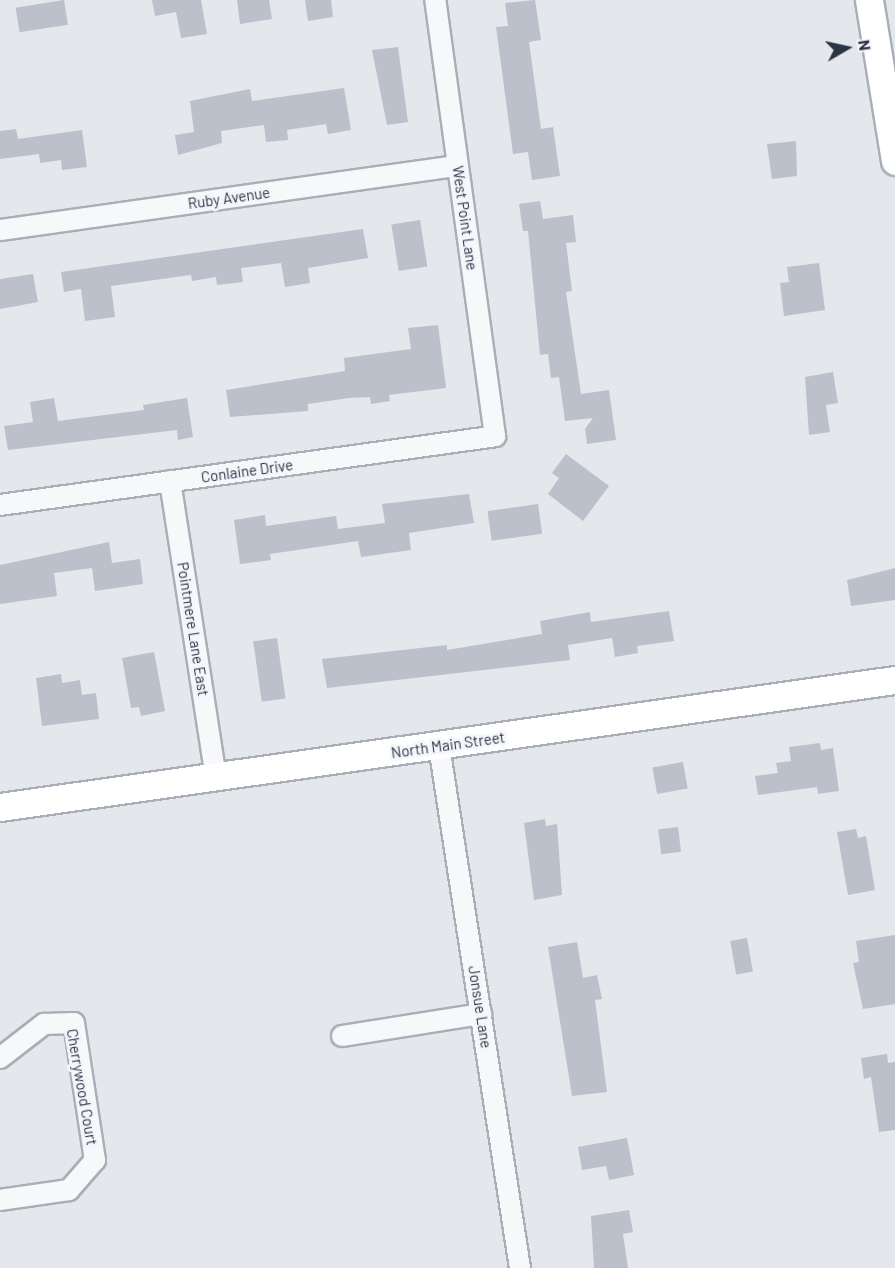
<!DOCTYPE html>
<html>
<head>
<meta charset="utf-8">
<style>
  body { margin:0 }
  #map { position:relative; width:895px; height:1268px; overflow:hidden; background:#e4e7ec; font-family:Barlow,sans-serif }
  div>[style] { position:absolute }
  [style*='--x'] { left:calc(var(--x)*1px); top:calc(var(--y)*1px); width:calc(var(--w)*1px); rotate:calc(var(--a)*1deg) }
  .building>* { inset:0; background:#bbc0ca; transform-origin:0 0 }
  .roads { filter:drop-shadow(2px 0 #a9aeb7) drop-shadow(-2px 0 #a9aeb7) drop-shadow(0 2px #a9aeb7) drop-shadow(0 -2px #a9aeb7) }
  .minor>* { height:20px; margin:-10px; padding:0 10px; transform-origin:10px; border-radius:10px; background:#f7f8fa }
  .secondary>* { height:27px; margin:-13.5px; padding:0 13.5px; transform-origin:13.5px; border-radius:13.5px; background:#fff }
  span { translate:-50% -50%; white-space:nowrap; text-align:center; line-height:1.15; -webkit-text-stroke:6px #f4f6f9; paint-order:stroke }
  .street-label { font-size:15px; color:#2b3445 }
  .north { position:absolute; left:817px; top:18px; width:60px; height:60px; -webkit-text-stroke:4px #f4f6f9; paint-order:stroke; rotate:81deg; font-size:16px; font-weight:700; line-height:24px; text-align:center; color:#2b3445 }
  .north::after { content:''; display:block; margin:auto; width:21px; height:27px; background:#2b3445; clip-path:polygon(50% 0,100% 100%,50% 72%,0 100%) }
</style>
</head>
<body>
<div id="map">
  <div class="building">
    <i style="left:64px;top:0;width:25px;height:49px;rotate:81deg"></i>
    <i style="clip-path:polygon(152px 0,201px 0,207px 34px,181px 38px,176px 12px,155px 16px)"></i>
    <i style="clip-path:polygon(237px 0,269px 0,272px 19px,240px 24px)"></i>
    <i style="clip-path:polygon(305px 0,331px 0,333px 17px,308px 21px)"></i>
    <i style="clip-path:polygon(535px 0,541px 40px,529px 42px,541px 129px,553px 127px,560px 176px,532px 180px,528px 152px,513px 154px,496px 27px,508px 26px,505px 3px)"></i>
    <i style="clip-path:polygon(398px 47px,408px 122px,387px 125px,372px 50px)"></i>
    <i style="clip-path:polygon(344px 88px,351px 130px,328px 134px,326px 124px,287px 130px,288px 140px,266px 142px,264px 125px,221px 131px,222px 143px,178px 155px,175px 135px,194px 132px,190px 101px,250px 89px,252px 101px)"></i>
    <i style="clip-path:polygon(16px 129px,18px 139px,82px 130px,87px 167px,62px 170px,61px 160px,40px 163px,39px 154px,0 159px,0 131px)"></i>
    <i style="clip-path:polygon(796px 141px,797px 176px,772px 179px,767px 144px)"></i>
    <i style="clip-path:polygon(540px 201px,543px 219px,573px 215px,576px 242px,566px 243px,572px 291px,566px 292px,581px 394px,609px 390px,616px 440px,587px 444px,585px 429px,593px 418px,565px 421px,559px 377px,551px 378px,548px 354px,540px 355px,528px 231px,523px 231px,519px 204px)"></i>
    <i style="left:420px;top:220px;width:47px;height:29px;rotate:81deg"></i>
    <i style="clip-path:polygon(363px 229px,368px 258px,308px 268px,310px 283px,285px 287px,281px 263px,241px 268px,243px 282px,217px 285px,216px 277px,192px 281px,191px 275px,111px 286px,115px 317px,85px 321px,81px 289px,64px 292px,61px 272px)"></i>
    <i style="clip-path:polygon(819px 263px,825px 310px,784px 316px,780px 283px,789px 282px,787px 267px)"></i>
    <i style="clip-path:polygon(33px 274px,38px 302px,0 309px,0 279px)"></i>
    <i style="clip-path:polygon(438px 325px,446px 388px,389px 395px,390px 401px,371px 404px,370px 397px,349px 398px,308px 404px,308px 411px,230px 417px,226px 390px,345px 371px,344px 358px,411px 349px,408px 328px)"></i>
    <i style="clip-path:polygon(833px 372px,838px 403px,826px 405px,830px 432px,809px 435px,805px 377px)"></i>
    <i style="clip-path:polygon(54px 398px,58px 421px,144px 410px,143px 405px,187px 398px,193px 437px,178px 440px,177px 430px,8px 450px,4px 426px,33px 422px,30px 402px)"></i>
    <i style="clip-path:polygon(566px 454px,609px 486px,583px 521px,548px 494px,559px 478px,552px 473px)"></i>
    <i style="clip-path:polygon(469px 494px,474px 523px,409px 533px,411px 550px,361px 557px,358px 541px,270px 554px,271px 560px,240px 564px,234px 520px,265px 515px,266px 526px,336px 516px,338px 529px,385px 523px,382px 504px)"></i>
    <i style="left:538px;top:504px;width:30px;height:51px;rotate:82deg"></i>
    <i style="clip-path:polygon(109px 542px,112px 563px,140px 559px,143px 584px,95px 591px,92px 568px,54px 573px,57px 596px,0 604px,0 565px)"></i>
    <i style="clip-path:polygon(895px 568px,895px 600px,851px 606px,847px 580px)"></i>
    <i style="clip-path:polygon(669px 611px,674px 641px,637px 646px,638px 653px,615px 657px,612px 638px,568px 645px,570px 660px,327px 688px,322px 659px,447px 645px,447px 650px,542px 634px,540px 621px,590px 612px,591px 622px)"></i>
    <i style="left:277px;top:638px;width:61px;height:24px;rotate:82deg"></i>
    <i style="clip-path:polygon(154px 652px,165px 711px,141px 716px,139px 707px,131px 708px,122px 658px)"></i>
    <i style="clip-path:polygon(61px 674px,62px 683px,80px 680px,82px 695px,96px 693px,99px 719px,42px 726px,36px 678px)"></i>
    <i style="clip-path:polygon(820px 743px,821px 750px,833px 748px,839px 791px,818px 794px,817px 787px,758px 795px,755px 776px,778px 773px,776px 763px,791px 761px,789px 747px)"></i>
    <i style="left:683px;top:762px;width:27px;height:31px;rotate:80deg"></i>
    <i style="clip-path:polygon(545px 819px,546px 826px,557px 824px,562px 895px,534px 900px,524px 823px)"></i>
    <i style="left:678px;top:827px;width:25px;height:20px;rotate:83deg"></i>
    <i style="clip-path:polygon(856px 829px,858px 838px,866px 836px,875px 890px,848px 895px,837px 832px)"></i>
    <i style="clip-path:polygon(895px 935px,895px 1004px,863px 1009px,853px 963px,859px 962px,856px 941px)"></i>
    <i style="left:747px;top:938px;width:34px;height:17px;rotate:80deg"></i>
    <i style="clip-path:polygon(577px 942px,583px 978px,597px 975px,602px 999px,595px 1000px,607px 1092px,572px 1096px,548px 947px)"></i>
    <i style="clip-path:polygon(887px 1054px,888px 1063px,895px 1062px,895px 1130px,879px 1132px,871px 1077px,864px 1079px,861px 1058px)"></i>
    <i style="clip-path:polygon(627px 1138px,634px 1175px,609px 1180px,606px 1166px,582px 1170px,578px 1147px)"></i>
    <i style="clip-path:polygon(629px 1210px,633px 1232px,623px 1234px,628px 1268px,594px 1268px,591px 1216px)"></i>
  </div>
  <div class="roads">
    <div class="minor">
      <i style="--x:0;--y:230;--w:462;--a:-8"></i>
      <i style="--x:170;--y:481;--w:300;--a:81.2"></i>
      <i style="--x:0;--y:505;--w:500;--a:-7.9"></i>
      <i style="--x:495;--y:436;--w:440;--a:-97.8"></i>
      <i style="--x:439;--y:746;--w:528;--a:81.18"></i>
      <i style="--x:342;--y:1036;--w:141;--a:-9"></i>
      <i style="--x:0;--y:1058;--w:56;--a:-37.7"></i>
      <i style="--x:44;--y:1024;--w:30;--a:-2"></i>
      <i style="--x:74;--y:1023;--w:139;--a:81.3"></i>
      <i style="--x:95;--y:1160;--w:40;--a:131"></i>
      <i style="--x:69;--y:1190;--w:70;--a:171.8"></i>
    </div>
    <div class="secondary">
      <i style="--x:869;--y:0;--w:163;--a:80.8"></i>
      <i style="--x:0;--y:807;--w:904;--a:-8.08"></i>
    </div>
  </div>
  <div class="street-label">
    <span style="left:229px;top:198px;rotate:-8deg">Ruby Avenue</span>
    <span style="left:465px;top:218px;rotate:82deg">West Point Lane</span>
    <span style="left:247px;top:471px;rotate:-8deg">Conlaine Drive</span>
    <span style="left:193px;top:629px;rotate:81deg">Pointmere Lane East</span>
    <span style="left:448px;top:745px;rotate:-8deg">North Main Street</span>
    <span style="left:480px;top:1007px;rotate:81deg">Jonsue Lane</span>
    <span style="left:82px;top:1087px;rotate:80deg">Cherrywood Court</span>
  </div>
  <div class="north">N</div>
</div>
</body>
</html>
